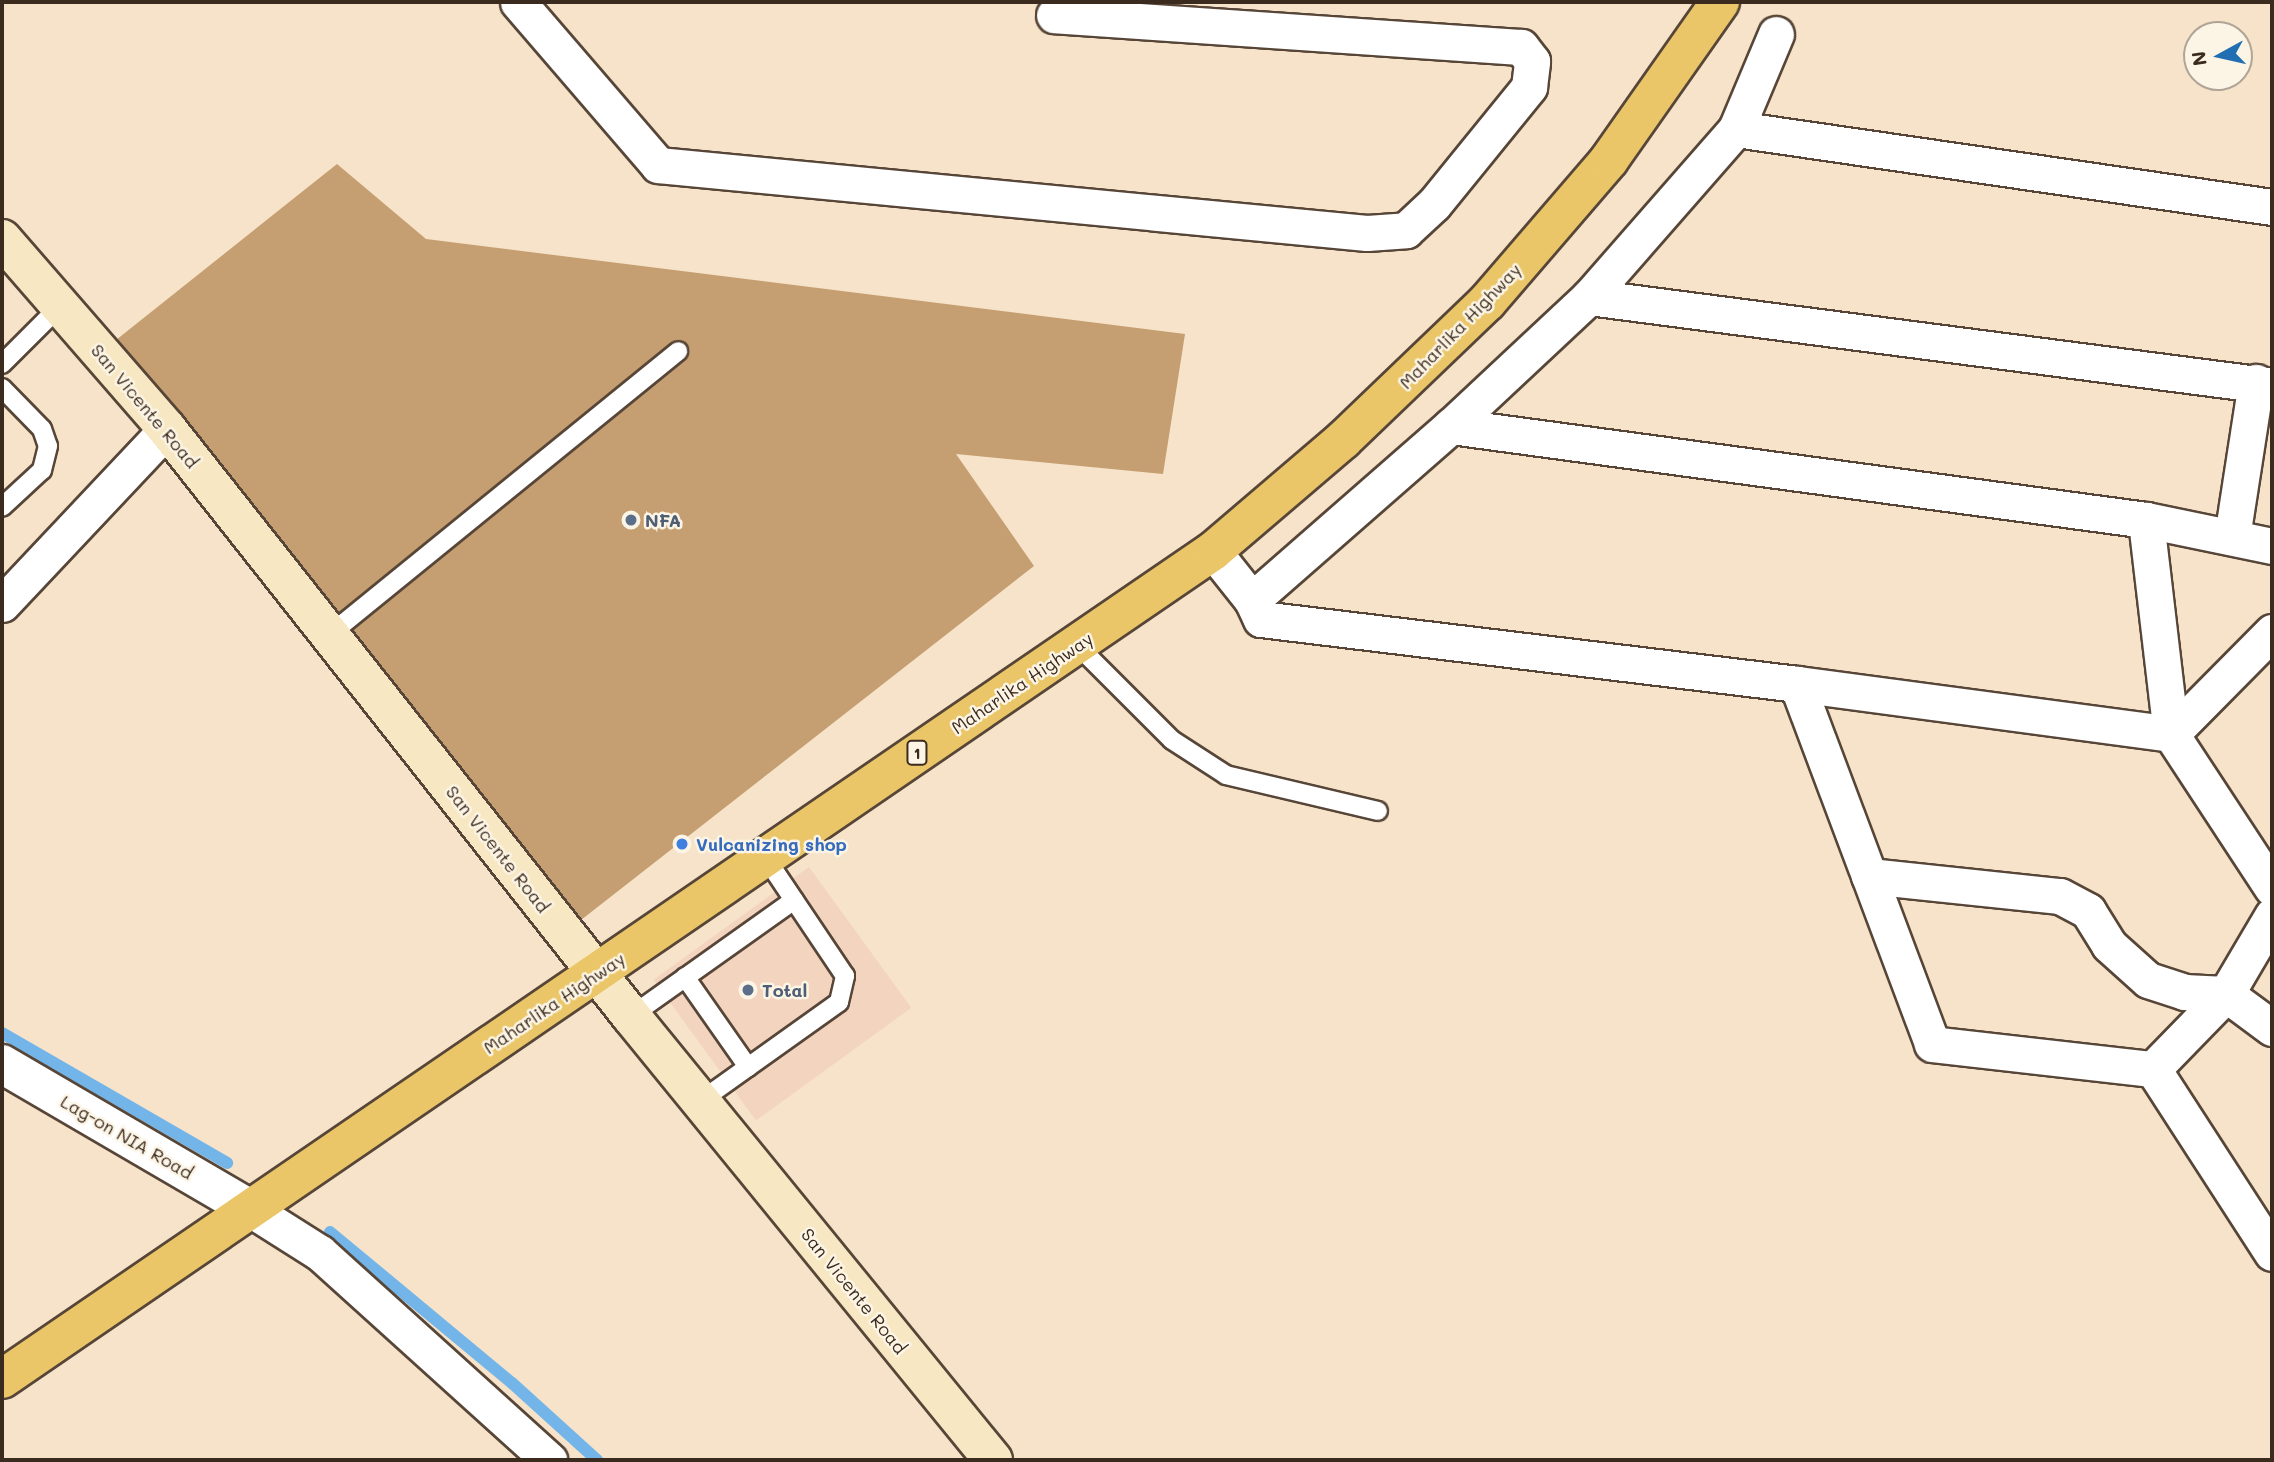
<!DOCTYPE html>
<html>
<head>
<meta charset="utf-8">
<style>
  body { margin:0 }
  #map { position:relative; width:2274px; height:1462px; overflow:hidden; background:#f6e3c9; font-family:Mali,sans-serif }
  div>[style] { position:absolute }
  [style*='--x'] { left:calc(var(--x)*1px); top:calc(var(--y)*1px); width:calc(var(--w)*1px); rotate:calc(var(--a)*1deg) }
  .built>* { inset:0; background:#f3d4bf; transform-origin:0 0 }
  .stream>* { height:12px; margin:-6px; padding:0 6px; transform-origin:6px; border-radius:6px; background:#74b5e9 }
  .building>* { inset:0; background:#c59f71 }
  .roads { filter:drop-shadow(2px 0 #574638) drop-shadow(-2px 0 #574638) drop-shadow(0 2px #574638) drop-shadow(0 -2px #574638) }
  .service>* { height:18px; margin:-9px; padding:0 9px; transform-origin:9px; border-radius:9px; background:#fff }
  .minor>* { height:35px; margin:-17.5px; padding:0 17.5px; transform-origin:17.5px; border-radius:17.5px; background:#fff }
  .tertiary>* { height:38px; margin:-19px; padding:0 19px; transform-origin:19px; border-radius:19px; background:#fff }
  .secondary>* { height:38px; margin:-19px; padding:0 19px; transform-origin:19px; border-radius:19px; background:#f7e8c3 }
  .trunk>* { height:38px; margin:-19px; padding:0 19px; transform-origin:19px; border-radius:19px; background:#eac669 }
  .dots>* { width:19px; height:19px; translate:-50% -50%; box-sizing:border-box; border:4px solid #fcf5e5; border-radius:50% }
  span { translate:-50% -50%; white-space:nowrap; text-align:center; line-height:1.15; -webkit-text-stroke:5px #fcf5e5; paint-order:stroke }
  .shield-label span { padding:2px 5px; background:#fcf5e5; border:2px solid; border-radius:5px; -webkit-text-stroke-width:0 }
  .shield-label { font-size:16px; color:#3b2a1e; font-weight:700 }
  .street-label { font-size:18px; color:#3b2a1e }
  .service-label { font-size:18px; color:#4e5e75; font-weight:700 }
  .left { translate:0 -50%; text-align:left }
  .shop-label { font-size:18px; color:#366cbe; font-weight:700 }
  .frame { position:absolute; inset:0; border:4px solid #3b2a1e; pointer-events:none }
  .north { position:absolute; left:2183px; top:21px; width:70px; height:70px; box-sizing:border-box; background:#fcf5e5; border:2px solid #afa495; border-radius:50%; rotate:262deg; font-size:19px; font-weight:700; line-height:28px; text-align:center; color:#3b2a1e }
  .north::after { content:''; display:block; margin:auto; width:24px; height:32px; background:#1f6fb2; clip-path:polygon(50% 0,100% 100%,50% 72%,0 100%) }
</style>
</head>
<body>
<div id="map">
  <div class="built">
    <i style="left:809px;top:867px;width:174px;height:192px;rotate:54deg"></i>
  </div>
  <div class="stream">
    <i style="--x:2;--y:1033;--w:260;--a:30"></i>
    <i style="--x:330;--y:1232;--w:236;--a:39.7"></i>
    <i style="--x:512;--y:1383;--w:115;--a:42.2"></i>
  </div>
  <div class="building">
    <i style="clip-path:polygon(337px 164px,426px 239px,1185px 334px,1163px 474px,956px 454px,1034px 566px,581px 920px,116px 340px)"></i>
  </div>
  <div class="roads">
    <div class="service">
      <i style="--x:2;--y:364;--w:82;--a:-45"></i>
      <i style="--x:2;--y:388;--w:57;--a:45.7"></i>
      <i style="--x:42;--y:429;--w:18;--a:71"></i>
      <i style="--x:48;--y:446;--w:25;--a:104"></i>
      <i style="--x:42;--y:470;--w:54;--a:137.2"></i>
      <i style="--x:329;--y:635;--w:450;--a:-39.1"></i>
      <i style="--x:1077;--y:645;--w:134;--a:45"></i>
      <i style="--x:1172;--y:740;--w:64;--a:32.9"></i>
      <i style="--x:1226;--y:775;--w:156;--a:13.3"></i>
      <i style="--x:685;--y:977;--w:110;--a:55"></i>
      <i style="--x:631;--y:1016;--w:200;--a:-35.4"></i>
      <i style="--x:699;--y:1102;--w:172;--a:-35.5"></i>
      <i style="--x:839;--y:1002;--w:27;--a:-77"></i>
      <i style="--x:845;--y:976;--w:143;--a:-123.9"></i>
    </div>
    <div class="minor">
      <i style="--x:518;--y:2;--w:215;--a:49.3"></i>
      <i style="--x:658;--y:165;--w:712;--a:5.48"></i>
      <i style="--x:1367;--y:233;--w:39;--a:-4"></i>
      <i style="--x:1406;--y:230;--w:38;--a:-43"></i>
      <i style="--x:1434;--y:204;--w:151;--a:-50.9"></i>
      <i style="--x:1529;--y:87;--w:26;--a:-83"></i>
      <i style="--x:1532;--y:61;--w:18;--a:-128"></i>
      <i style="--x:1521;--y:47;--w:468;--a:-176.1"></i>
      <i style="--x:1736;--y:129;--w:542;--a:8.28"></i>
      <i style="--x:1589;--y:297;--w:223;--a:-48.8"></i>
      <i style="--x:1736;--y:129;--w:103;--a:-67.2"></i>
      <i style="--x:1451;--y:426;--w:189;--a:-43.1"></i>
      <i style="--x:1589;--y:297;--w:689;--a:7.42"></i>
      <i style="--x:2232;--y:537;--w:157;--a:-81.2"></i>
      <i style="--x:1213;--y:551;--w:63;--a:51.5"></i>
      <i style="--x:1252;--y:600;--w:21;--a:65"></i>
      <i style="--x:1261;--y:619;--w:540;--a:6.91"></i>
      <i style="--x:1797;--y:684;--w:384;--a:69.4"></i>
      <i style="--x:1932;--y:1044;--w:222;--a:6.5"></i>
      <i style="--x:1252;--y:600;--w:264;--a:-41.2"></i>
      <i style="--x:1451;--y:426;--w:701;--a:7.7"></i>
      <i style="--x:2146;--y:520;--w:129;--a:11.7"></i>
      <i style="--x:2;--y:604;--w:241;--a:-46.7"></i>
      <i style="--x:2272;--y:632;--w:144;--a:134.7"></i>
      <i style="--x:2171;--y:734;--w:184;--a:56.7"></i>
      <i style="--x:1797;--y:684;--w:377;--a:7.6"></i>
      <i style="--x:2171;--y:734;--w:215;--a:-96.7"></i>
      <i style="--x:1869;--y:876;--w:192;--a:6"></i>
      <i style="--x:2060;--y:896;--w:32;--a:28"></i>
      <i style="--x:2088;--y:911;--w:40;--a:58"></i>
      <i style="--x:2109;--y:945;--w:52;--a:41.9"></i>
      <i style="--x:2148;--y:980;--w:38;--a:18"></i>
      <i style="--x:2184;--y:992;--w:42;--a:2.7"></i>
      <i style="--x:2226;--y:994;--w:57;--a:36.5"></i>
      <i style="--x:2153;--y:1069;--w:219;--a:57.1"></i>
      <i style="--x:2153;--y:1069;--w:105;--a:-45.8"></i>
      <i style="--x:2226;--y:994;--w:91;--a:-59.5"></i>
      <i style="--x:252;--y:1210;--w:80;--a:32.3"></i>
      <i style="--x:320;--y:1253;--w:309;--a:42.1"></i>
    </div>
    <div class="tertiary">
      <i style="--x:2;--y:1064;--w:290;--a:30.3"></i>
    </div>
    <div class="secondary">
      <i style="--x:2;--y:239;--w:252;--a:49"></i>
      <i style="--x:167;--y:429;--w:748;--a:51.68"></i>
      <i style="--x:631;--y:1016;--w:573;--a:50.81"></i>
    </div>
    <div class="trunk">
      <i style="--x:2;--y:1379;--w:1467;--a:-34.36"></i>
      <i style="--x:1213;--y:551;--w:171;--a:-40.5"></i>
      <i style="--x:1343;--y:440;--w:199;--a:-43.8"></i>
      <i style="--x:1487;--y:302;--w:187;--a:-49.3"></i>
      <i style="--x:1609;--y:160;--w:193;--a:-54.9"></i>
    </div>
  </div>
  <div class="dots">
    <i style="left:631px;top:520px;background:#5c6f8a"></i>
    <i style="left:682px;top:844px;background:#3f7fe0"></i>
    <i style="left:748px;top:990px;background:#5c6f8a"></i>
  </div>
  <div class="shield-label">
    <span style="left:917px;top:753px">1</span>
  </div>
  <div class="street-label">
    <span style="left:1460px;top:326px;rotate:-46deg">Maharlika Highway</span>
    <span style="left:145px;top:406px;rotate:50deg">San Vicente Road</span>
    <span style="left:1022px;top:683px;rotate:-34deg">Maharlika Highway</span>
    <span style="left:498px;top:849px;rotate:52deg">San Vicente Road</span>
    <span style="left:554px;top:1003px;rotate:-34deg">Maharlika Highway</span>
    <span style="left:127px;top:1137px;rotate:30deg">Lag-on NIA Road</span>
    <span style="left:854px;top:1291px;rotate:51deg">San Vicente Road</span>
  </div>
  <div class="service-label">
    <span class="left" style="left:645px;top:520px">NFA</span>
    <span class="left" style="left:762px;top:990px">Total</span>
  </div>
  <div class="shop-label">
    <span class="left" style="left:696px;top:844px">Vulcanizing shop</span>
  </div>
  <div class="frame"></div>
  <div class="north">N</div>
</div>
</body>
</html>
